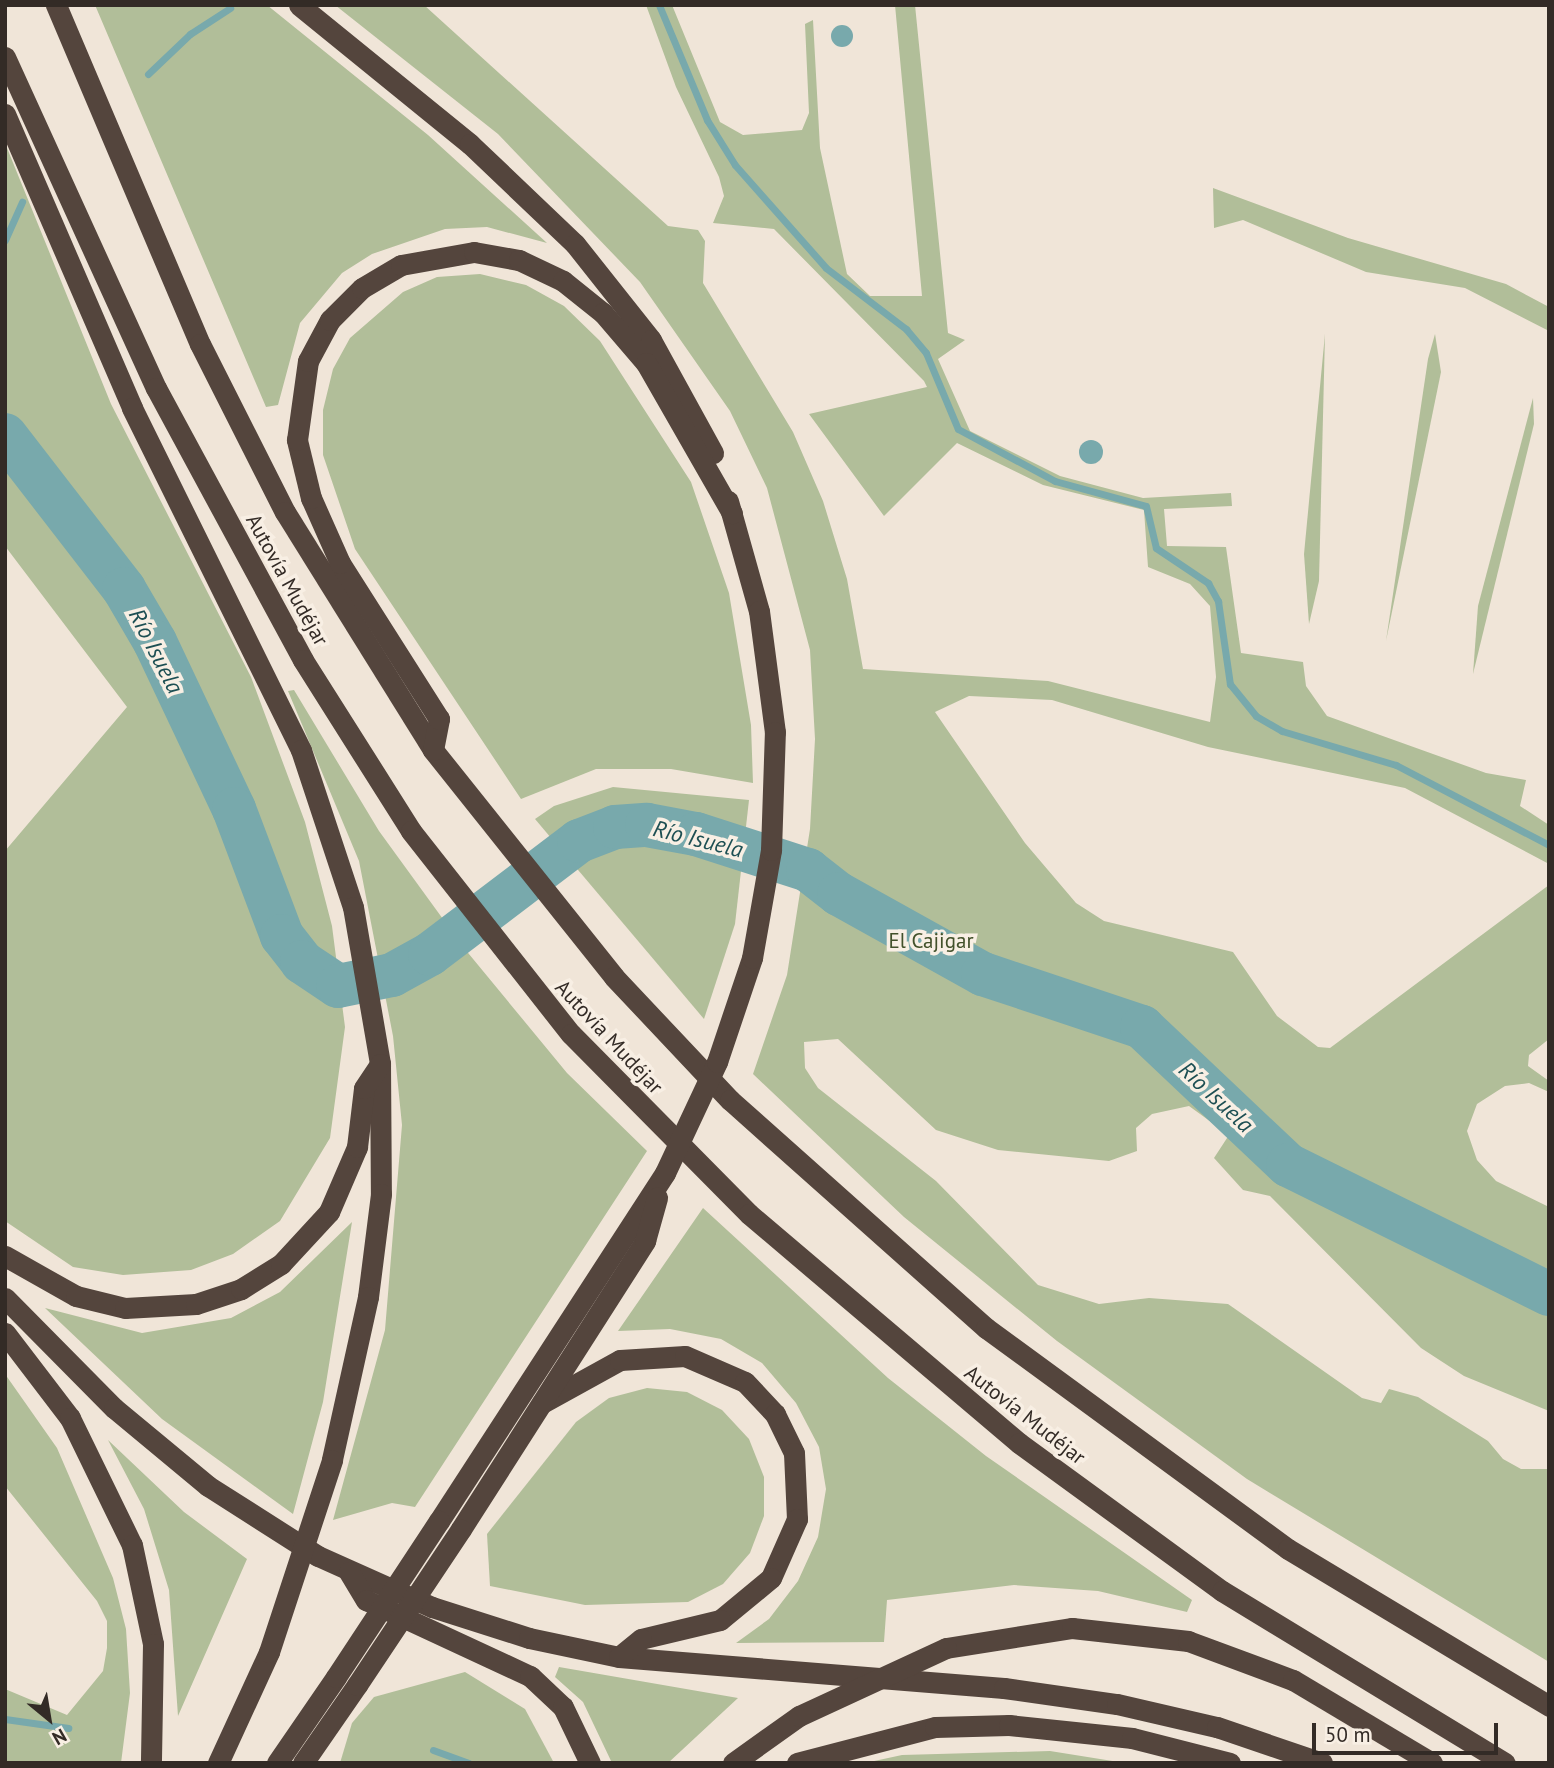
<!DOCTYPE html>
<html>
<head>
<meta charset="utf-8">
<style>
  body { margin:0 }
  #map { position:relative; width:1554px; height:1768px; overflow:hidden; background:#f0e5d8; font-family:"PT Sans",sans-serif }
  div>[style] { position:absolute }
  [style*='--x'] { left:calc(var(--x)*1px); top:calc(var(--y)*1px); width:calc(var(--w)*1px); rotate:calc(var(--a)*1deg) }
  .green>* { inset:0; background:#b1be99 }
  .water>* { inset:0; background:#78a9ac }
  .round { border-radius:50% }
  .stream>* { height:7px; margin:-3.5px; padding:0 3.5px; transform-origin:3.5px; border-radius:3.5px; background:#78a9ac }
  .river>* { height:44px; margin:-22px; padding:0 22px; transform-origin:22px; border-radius:22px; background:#78a9ac }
  .highway>* { height:21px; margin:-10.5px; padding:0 10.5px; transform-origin:10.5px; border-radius:10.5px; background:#54453d }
  .highway-bridge>* { height:21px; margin:-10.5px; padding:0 10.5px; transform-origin:10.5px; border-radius:10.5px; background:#54453d }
  span { translate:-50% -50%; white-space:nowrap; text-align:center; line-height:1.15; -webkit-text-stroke:7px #f8efe4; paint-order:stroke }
  .street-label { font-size:21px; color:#332b26 }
  .park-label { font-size:21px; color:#42512b }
  .water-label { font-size:23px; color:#1d4f53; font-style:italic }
  .frame { position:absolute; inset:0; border:7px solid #332b26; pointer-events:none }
  .north { position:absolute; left:14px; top:1684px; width:70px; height:70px; -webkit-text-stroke:5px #f8efe4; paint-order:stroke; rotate:150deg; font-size:19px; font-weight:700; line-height:28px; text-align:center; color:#332b26 }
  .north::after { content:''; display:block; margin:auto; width:24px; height:32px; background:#332b26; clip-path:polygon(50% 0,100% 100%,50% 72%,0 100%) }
  .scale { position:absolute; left:1312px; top:1723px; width:186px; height:32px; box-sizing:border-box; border:4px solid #332b26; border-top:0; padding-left:9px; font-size:21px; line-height:24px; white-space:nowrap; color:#332b26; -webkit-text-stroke:5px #f8efe4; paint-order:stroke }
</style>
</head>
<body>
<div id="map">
  <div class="green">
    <i style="clip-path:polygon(95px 5px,267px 5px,428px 135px,547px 243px,487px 227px,445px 229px,372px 254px,342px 273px,300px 323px,278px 405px,266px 407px)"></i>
    <i style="clip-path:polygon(335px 5px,424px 5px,668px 226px,698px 230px,705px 241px,703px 283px,793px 432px,823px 501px,847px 579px,863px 669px,1048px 681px,1210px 722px,1216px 677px,1210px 606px,1190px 584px,1148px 567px,1144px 510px,1043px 485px,957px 443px,884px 516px,809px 414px,927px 387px,924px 381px,774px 229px,713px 223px,724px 196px,719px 177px,676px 87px,646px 5px,672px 5px,720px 122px,743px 135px,802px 130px,809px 113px,805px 24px,813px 20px,820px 148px,847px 274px,870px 296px,922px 296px,895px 5px,915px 5px,948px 333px,965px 340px,938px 359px,970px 431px,1060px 476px,1143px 498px,1231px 493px,1232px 506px,1164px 509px,1167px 546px,1226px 547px,1241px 653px,1303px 662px,1306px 686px,1327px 716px,1486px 773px,1526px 780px,1520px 806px,1549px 825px,1549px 864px,1405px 788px,1208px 747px,1052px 700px,969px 696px,935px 712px,1025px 843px,1076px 903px,1104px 921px,1233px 952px,1277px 1016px,1318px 1047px,1330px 1048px,1549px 885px,1549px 1039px,1529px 1055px,1528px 1066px,1549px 1081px,1549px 1092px,1529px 1083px,1505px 1086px,1477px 1104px,1467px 1131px,1477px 1160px,1496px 1181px,1549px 1207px,1549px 1411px,1464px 1376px,1421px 1348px,1270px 1196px,1243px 1190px,1214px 1158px,1229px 1135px,1189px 1106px,1152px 1114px,1136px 1128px,1137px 1151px,1109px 1161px,998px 1150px,936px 1130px,838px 1039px,804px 1042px,805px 1068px,818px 1088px,936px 1181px,1038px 1285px,1099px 1304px,1149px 1298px,1228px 1304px,1362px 1398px,1381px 1403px,1389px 1389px,1418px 1397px,1488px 1441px,1503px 1459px,1521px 1469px,1549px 1469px,1549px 1662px,1247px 1479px,1057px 1341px,904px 1217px,753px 1074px,787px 975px,810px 829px,815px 739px,810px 650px,767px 488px,730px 411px,640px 282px,498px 134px)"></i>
    <i style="clip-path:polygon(5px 143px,111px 404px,251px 677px,305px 822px,332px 926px,345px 1027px,330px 1138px,280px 1221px,233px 1254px,191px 1270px,123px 1275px,73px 1267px,5px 1221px,5px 851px,127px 707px,5px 546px)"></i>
    <i style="clip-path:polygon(1213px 188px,1348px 238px,1506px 284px,1549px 307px,1549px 331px,1465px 288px,1366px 272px,1243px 220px,1214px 228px)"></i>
    <i style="clip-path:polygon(480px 274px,526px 285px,564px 306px,600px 341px,691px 482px,729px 593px,751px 725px,753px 783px,671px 769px,596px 769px,521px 799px,355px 549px,323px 455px,323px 410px,333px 369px,350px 338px,403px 292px,437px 277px)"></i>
    <i style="clip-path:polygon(1325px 334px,1319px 581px,1309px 624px,1304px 554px)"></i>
    <i style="clip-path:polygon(1435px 334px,1441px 372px,1386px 641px,1428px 359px)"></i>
    <i style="clip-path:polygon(1533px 398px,1534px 424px,1473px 674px,1478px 606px)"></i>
    <i style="clip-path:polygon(294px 690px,379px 831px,464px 948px,567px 1073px,647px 1151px,415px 1507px,392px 1503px,333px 1520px,385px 1330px,402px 1125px,393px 1036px,359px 861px,288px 691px)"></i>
    <i style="clip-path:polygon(613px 787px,749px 800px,735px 924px,704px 1019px,535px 819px,554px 806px)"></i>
    <i style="clip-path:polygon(703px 1208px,888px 1378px,986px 1456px,1192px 1600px,1187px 1612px,1098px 1591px,1014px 1585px,887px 1600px,884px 1642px,736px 1643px,769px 1619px,798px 1581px,818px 1537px,826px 1489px,819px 1447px,796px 1403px,762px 1363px,721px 1339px,670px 1329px,618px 1331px)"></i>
    <i style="clip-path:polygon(352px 1222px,323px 1402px,293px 1514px,162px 1419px,45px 1308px,142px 1333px,231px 1318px,280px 1292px)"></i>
    <i style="clip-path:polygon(5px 1374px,57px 1448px,113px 1578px,126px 1629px,130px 1693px,121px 1763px,5px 1763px,5px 1689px,67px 1715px,103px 1671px,107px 1648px,107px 1621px,97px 1601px,5px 1486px)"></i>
    <i style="clip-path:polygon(647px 1388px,687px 1392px,722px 1410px,749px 1439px,764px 1477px,764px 1516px,750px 1553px,723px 1584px,688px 1602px,585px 1605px,490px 1586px,487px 1534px,576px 1422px,609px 1398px)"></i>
    <i style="clip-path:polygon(108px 1440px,184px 1512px,247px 1559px,178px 1716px,169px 1590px,144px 1509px)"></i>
    <i style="clip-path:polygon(559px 1667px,738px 1698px,668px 1763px,612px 1763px,583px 1702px,555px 1677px)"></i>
    <i style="clip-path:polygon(465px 1672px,525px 1709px,554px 1763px,340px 1763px,352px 1723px,374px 1697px)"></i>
    <i style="clip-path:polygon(1050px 1751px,1125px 1763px,865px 1763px,902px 1755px)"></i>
  </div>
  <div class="water">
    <i class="round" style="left:831px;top:25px;width:22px;height:22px"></i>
    <i class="round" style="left:1079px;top:440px;width:24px;height:24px"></i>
  </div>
  <div class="stream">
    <i style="--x:659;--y:5;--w:125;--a:67.3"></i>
    <i style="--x:707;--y:120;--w:53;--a:58.1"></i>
    <i style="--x:735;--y:165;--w:137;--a:48.5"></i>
    <i style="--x:826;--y:268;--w:101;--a:37.3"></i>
    <i style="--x:906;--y:329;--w:31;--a:50"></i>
    <i style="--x:926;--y:353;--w:82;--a:67.2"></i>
    <i style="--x:958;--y:429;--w:110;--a:28.2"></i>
    <i style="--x:1055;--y:481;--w:94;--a:15.4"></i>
    <i style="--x:1146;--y:506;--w:43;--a:76.6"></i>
    <i style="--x:1156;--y:548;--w:63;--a:33.9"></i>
    <i style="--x:1208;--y:583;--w:21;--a:61"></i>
    <i style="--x:1218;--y:601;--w:84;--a:81.8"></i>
    <i style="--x:1230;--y:684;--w:41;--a:50.9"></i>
    <i style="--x:1256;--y:716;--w:30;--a:30"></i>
    <i style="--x:1282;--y:731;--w:119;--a:16.6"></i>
    <i style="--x:1396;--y:765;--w:173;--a:27.6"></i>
    <i style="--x:148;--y:74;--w:58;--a:-43.6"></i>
    <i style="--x:190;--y:34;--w:48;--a:-33"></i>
    <i style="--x:5;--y:240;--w:42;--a:-65.9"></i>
    <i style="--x:5;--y:1719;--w:64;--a:8.1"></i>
    <i style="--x:433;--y:1750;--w:38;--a:20"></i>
  </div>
  <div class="river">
    <i style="--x:5;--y:435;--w:195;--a:52.3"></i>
    <i style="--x:124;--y:589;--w:61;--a:59.7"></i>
    <i style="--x:155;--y:642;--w:185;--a:64.7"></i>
    <i style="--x:234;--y:809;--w:136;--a:69.3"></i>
    <i style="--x:282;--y:936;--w:33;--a:52"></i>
    <i style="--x:302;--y:962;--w:43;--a:33.7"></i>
    <i style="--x:338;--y:986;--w:55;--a:-11.5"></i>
    <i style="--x:392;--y:975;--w:43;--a:-28.9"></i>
    <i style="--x:430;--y:954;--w:187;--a:-37.2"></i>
    <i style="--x:579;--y:841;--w:39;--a:-21"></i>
    <i style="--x:615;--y:827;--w:32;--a:-4"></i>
    <i style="--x:647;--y:825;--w:50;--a:10.4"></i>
    <i style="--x:696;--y:834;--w:118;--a:17.8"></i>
    <i style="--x:808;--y:870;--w:39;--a:38"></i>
    <i style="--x:839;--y:894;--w:165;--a:29.1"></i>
    <i style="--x:983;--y:974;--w:168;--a:18.4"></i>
    <i style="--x:1142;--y:1027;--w:201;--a:43.4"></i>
    <i style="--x:1288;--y:1165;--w:291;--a:26.3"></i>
  </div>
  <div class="highway">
    <i style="--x:56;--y:5;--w:368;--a:67"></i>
    <i style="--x:200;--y:344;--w:188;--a:63.2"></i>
    <i style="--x:285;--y:512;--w:280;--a:58.1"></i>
    <i style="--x:433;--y:750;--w:290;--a:51.4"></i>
    <i style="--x:614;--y:977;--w:169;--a:46.7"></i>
    <i style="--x:730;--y:1100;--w:343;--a:41.7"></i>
    <i style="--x:986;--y:1328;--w:374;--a:36.2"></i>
    <i style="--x:1288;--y:1549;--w:305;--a:31"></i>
    <i style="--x:299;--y:5;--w:220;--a:39.1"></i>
    <i style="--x:470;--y:144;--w:145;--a:43.6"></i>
    <i style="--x:575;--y:244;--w:122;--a:51.6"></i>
    <i style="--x:651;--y:340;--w:129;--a:61.2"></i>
    <i style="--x:5;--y:57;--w:364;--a:65.5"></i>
    <i style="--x:156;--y:388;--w:309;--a:61.6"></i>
    <i style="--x:303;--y:660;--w:202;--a:57.7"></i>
    <i style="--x:411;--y:831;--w:258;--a:51.8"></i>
    <i style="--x:571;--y:1034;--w:253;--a:45.3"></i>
    <i style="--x:749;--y:1214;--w:354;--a:40.3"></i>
    <i style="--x:1019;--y:1443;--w:251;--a:36.1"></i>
    <i style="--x:1222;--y:1591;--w:331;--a:31.3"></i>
    <i style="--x:5;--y:114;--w:320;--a:66.6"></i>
    <i style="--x:132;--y:408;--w:381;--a:63.7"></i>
    <i style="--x:301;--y:750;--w:165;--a:71.7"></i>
    <i style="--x:353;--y:907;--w:159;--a:80.2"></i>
    <i style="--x:380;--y:1064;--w:130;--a:89.6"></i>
    <i style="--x:381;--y:1194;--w:104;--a:97.2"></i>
    <i style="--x:368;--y:1297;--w:167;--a:102.5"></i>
    <i style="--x:728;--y:501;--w:114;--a:74.3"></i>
    <i style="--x:759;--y:611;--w:122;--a:82.5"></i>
    <i style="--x:433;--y:750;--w:32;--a:-79"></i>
    <i style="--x:439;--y:719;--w:185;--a:-122.4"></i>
    <i style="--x:340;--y:563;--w:71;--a:-114"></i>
    <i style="--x:311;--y:498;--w:60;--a:-103.6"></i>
    <i style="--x:297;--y:440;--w:80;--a:-82.1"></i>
    <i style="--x:308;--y:361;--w:47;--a:-61.8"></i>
    <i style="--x:330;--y:320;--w:45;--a:-45"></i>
    <i style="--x:362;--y:288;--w:45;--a:-30.5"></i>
    <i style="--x:401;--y:265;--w:74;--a:-10.1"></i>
    <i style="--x:474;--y:252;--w:46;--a:10.1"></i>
    <i style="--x:519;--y:260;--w:49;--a:25.5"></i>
    <i style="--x:563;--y:281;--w:51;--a:38.7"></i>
    <i style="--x:603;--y:313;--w:66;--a:49.3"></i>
    <i style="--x:646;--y:363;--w:173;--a:60.2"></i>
    <i style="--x:5;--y:1256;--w:81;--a:29.4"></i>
    <i style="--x:76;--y:1296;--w:50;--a:13.8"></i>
    <i style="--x:125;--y:1308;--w:71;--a:-3.2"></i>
    <i style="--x:196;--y:1304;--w:47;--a:-18.4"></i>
    <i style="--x:241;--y:1289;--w:47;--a:-32"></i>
    <i style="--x:281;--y:1264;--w:71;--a:-47.3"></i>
    <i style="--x:329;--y:1212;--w:71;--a:-66.7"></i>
    <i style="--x:357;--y:1147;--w:59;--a:-83.2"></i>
    <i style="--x:364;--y:1088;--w:29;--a:-56"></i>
    <i style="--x:5;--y:1298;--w:155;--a:45.3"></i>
    <i style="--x:114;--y:1408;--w:122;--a:39.7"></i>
    <i style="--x:208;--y:1486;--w:130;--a:32.5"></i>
    <i style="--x:318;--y:1556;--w:125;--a:24.1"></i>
    <i style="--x:432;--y:1607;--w:102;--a:17.7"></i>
    <i style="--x:529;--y:1638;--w:92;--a:11.9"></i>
    <i style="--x:619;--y:1657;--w:386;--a:4.6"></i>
    <i style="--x:1004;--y:1688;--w:114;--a:8.1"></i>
    <i style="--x:1117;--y:1704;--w:103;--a:13"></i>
    <i style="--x:1217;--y:1727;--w:111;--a:18.9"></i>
    <i style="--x:5;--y:1333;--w:107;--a:52.6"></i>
    <i style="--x:70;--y:1418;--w:141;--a:64"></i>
    <i style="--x:132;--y:1545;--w:101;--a:78"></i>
    <i style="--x:153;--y:1644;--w:119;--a:91"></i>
    <i style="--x:542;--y:1403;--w:89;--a:-28.9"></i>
    <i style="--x:620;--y:1360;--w:65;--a:-3.5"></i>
    <i style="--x:685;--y:1356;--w:65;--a:23.4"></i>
    <i style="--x:745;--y:1382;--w:44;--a:46.8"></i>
    <i style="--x:775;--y:1414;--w:43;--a:64"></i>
    <i style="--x:794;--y:1453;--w:66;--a:87.4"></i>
    <i style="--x:797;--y:1519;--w:64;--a:113.8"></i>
    <i style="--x:771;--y:1578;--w:66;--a:140.5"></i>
    <i style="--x:720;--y:1620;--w:81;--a:166.5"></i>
    <i style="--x:641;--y:1639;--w:28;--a:141"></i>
    <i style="--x:439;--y:1521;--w:415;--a:-57"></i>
    <i style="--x:461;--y:1529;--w:342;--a:-57.4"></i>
    <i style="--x:645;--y:1241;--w:45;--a:-74.4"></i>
    <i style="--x:349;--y:1572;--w:33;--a:59"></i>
    <i style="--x:366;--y:1600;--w:181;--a:24.9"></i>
    <i style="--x:530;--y:1676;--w:45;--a:43.2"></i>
    <i style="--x:563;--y:1707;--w:62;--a:64.3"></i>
    <i style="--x:946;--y:1648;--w:128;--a:-9"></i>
    <i style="--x:1072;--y:1628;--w:117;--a:6.4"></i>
    <i style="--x:1188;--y:1641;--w:112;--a:20.4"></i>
    <i style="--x:1293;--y:1680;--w:162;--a:30.8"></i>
    <i style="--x:218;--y:1763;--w:122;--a:-65.3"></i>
    <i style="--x:277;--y:1763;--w:104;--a:-55.5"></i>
    <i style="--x:303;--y:1763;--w:95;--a:-55.3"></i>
    <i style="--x:733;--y:1763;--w:81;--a:-35.5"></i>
    <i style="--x:797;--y:1763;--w:143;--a:-14.6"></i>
    <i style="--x:935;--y:1727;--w:74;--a:-1.5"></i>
    <i style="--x:1009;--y:1725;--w:124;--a:6"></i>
    <i style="--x:1132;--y:1738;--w:101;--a:14.3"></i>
  </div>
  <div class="highway-bridge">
    <i style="--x:665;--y:1173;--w:123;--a:-64.9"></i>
    <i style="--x:717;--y:1062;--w:110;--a:-71.4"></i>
    <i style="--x:752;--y:958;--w:110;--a:-80"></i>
    <i style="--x:771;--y:850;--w:118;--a:-88.1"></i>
    <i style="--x:269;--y:1652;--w:202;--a:-71.8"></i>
    <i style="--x:336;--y:1677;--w:187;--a:-56.6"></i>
    <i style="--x:357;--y:1685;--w:187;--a:-56.3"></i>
    <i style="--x:799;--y:1716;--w:162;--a:-24.8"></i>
  </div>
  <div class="street-label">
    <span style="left:287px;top:580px;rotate:61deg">Autovía Mudéjar</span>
    <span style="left:609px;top:1037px;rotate:47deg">Autovía Mudéjar</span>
    <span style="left:1025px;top:1415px;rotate:38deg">Autovía Mudéjar</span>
  </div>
  <div class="park-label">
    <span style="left:931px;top:941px">El Cajigar</span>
  </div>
  <div class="water-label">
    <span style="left:156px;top:651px;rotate:63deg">Río Isuela</span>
    <span style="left:698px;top:839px;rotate:14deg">Río Isuela</span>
    <span style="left:1216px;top:1097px;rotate:43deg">Río Isuela</span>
  </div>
  <div class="frame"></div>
  <div class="north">N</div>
  <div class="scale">50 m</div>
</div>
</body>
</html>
